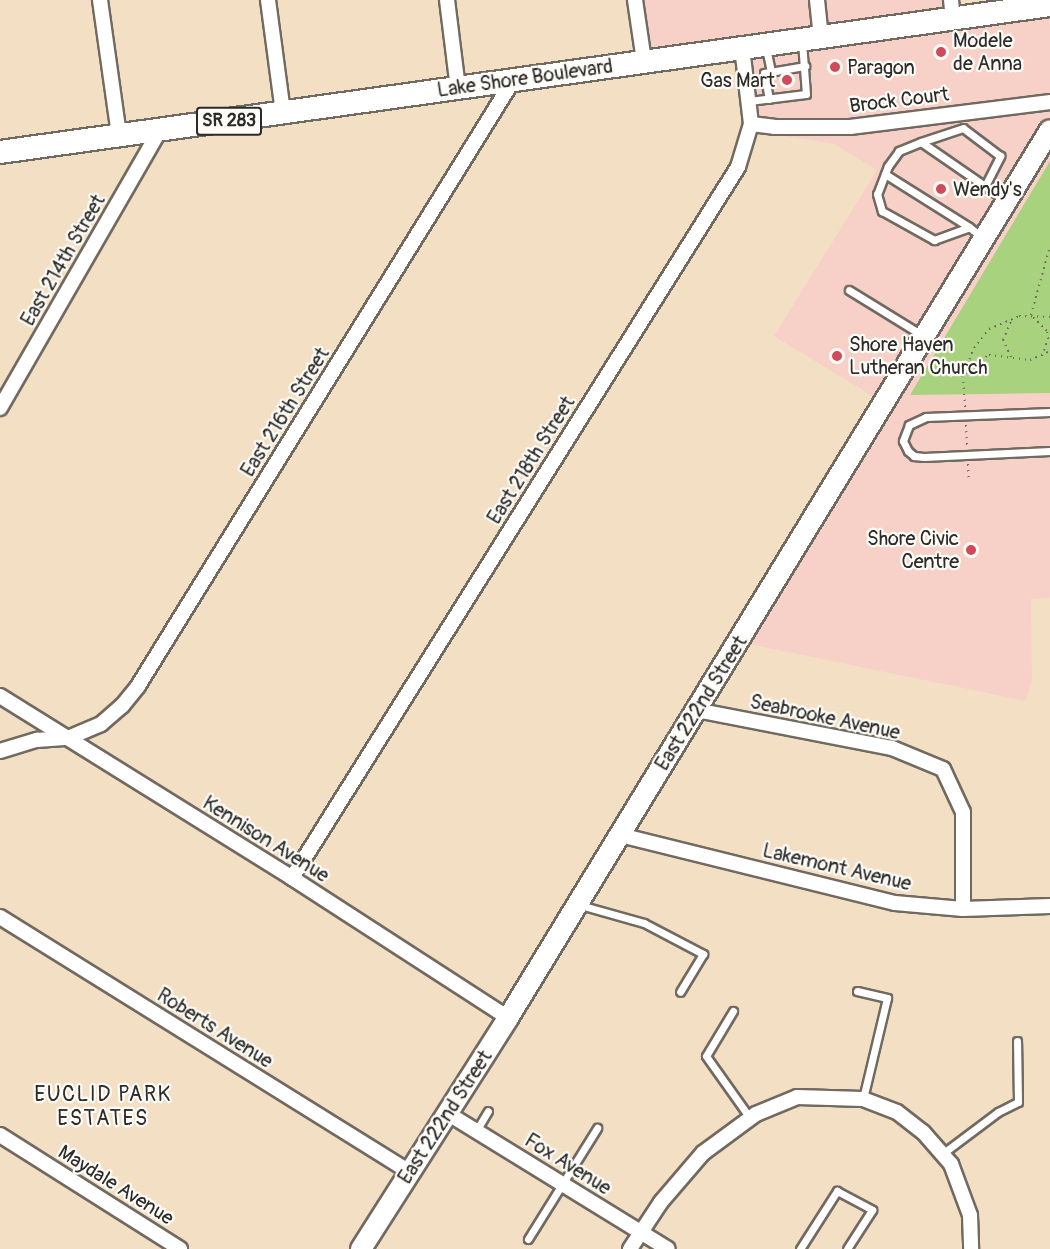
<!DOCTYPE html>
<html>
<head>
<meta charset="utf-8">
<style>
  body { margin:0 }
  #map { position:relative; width:1050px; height:1249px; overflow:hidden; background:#f3dfc4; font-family:Pangolin,sans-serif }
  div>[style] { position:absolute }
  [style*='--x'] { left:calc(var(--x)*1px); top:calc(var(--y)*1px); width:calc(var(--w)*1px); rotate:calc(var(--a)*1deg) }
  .built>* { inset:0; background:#f7d1c7 }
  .green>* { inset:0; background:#a8d27d }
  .path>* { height:2px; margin-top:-1px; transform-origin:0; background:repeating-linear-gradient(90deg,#716a61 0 1.5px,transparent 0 6px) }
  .roads { filter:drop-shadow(2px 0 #716a61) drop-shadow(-2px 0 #716a61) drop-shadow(0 2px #716a61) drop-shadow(0 -2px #716a61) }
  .lane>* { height:7px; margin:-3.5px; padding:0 3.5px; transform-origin:3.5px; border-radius:3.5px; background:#fff }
  .street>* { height:14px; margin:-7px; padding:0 7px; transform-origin:7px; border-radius:7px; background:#fff }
  .secondary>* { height:20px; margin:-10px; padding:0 10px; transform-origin:10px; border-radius:10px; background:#fff }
  .primary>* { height:22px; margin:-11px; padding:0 11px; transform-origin:11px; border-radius:11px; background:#fff }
  .dots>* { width:16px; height:16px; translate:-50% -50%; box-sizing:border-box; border:3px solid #fdfcf7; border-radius:50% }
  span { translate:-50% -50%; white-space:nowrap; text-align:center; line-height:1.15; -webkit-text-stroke:4.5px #fdfcf7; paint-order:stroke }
  .shield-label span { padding:2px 4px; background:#fdfcf7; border:2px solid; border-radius:4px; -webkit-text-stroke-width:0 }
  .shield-label { font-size:18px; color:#2b2b2b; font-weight:700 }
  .poi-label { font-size:20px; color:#2b2b2b }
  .left { translate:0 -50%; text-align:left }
  .right { translate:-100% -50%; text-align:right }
  .street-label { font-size:20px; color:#2b2b2b }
  .neighbourhood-label { font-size:21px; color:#2b2b2b; letter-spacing:1.5px }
</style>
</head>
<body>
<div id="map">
  <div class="built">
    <i style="clip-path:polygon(635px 0,951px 0,953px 18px,1050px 5px,1050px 598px,1031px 599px,1032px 679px,1026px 701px,739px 642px,884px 403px,774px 336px,877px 170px,834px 144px,750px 130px,742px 47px,644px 61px)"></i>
  </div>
  <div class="green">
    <i style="clip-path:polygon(1050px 161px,1050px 393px,910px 395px)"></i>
  </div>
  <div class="path">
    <i style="--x:1042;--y:356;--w:18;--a:-71"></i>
    <i style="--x:1048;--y:339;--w:8;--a:-97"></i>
    <i style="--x:1047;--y:331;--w:23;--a:-135"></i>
    <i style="--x:1031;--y:315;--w:72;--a:-74.6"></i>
    <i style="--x:1011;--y:357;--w:19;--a:-115"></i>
    <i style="--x:1003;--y:340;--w:23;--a:-67"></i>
    <i style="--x:965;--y:374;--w:15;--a:-48"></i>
    <i style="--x:975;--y:363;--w:16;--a:-30"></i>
    <i style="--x:989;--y:355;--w:41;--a:7"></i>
    <i style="--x:1030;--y:360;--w:22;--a:-24"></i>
    <i style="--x:965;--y:407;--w:31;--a:-94"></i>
    <i style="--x:963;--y:376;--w:30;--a:-69"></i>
    <i style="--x:974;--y:348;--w:24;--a:-52"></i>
    <i style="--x:989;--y:329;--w:33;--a:-23"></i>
    <i style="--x:1019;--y:316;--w:31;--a:2"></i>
    <i style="--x:966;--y:425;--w:21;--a:87"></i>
    <i style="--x:968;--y:464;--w:18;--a:87"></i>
  </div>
  <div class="roads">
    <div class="lane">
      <i style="--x:766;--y:48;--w:25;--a:78"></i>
      <i style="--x:769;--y:99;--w:26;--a:-101"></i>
      <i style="--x:764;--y:73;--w:42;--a:-9.7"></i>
      <i style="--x:749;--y:101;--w:57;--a:-7"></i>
      <i style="--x:806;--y:94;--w:52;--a:-94.4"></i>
      <i style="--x:921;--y:142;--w:24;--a:158"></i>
      <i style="--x:899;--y:151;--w:19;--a:126"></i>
      <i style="--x:888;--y:166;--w:30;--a:111"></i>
      <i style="--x:877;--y:194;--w:18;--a:74"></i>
      <i style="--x:882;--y:211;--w:60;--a:29.1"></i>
      <i style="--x:934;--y:240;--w:37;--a:-20"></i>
      <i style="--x:969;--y:227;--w:18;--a:38"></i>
      <i style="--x:885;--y:174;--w:99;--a:32.2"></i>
      <i style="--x:985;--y:186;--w:34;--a:-63"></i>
      <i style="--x:1000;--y:156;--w:46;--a:-142.9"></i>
      <i style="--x:963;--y:128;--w:44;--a:161.6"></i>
      <i style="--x:921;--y:142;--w:102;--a:34.6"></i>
      <i style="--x:849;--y:290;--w:86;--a:31.7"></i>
      <i style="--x:1050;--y:412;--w:124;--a:177.7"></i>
      <i style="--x:926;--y:417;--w:19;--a:155"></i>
      <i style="--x:909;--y:425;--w:17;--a:111"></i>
      <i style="--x:903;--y:441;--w:11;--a:63"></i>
      <i style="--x:908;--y:451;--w:8;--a:40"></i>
      <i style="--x:914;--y:456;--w:10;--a:6"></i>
      <i style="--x:924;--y:457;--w:126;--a:-2.7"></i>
      <i style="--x:580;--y:905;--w:66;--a:15.7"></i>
      <i style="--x:644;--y:923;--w:67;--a:27.7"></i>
      <i style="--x:703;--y:954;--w:44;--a:121.2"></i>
      <i style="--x:857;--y:991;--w:31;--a:13"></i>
      <i style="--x:887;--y:998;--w:104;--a:103.4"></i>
      <i style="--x:733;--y:1011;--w:52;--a:121"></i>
      <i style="--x:706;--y:1056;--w:76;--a:54.6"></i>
      <i style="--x:476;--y:1131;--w:23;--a:-59"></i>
      <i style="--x:942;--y:1154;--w:70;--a:-36.9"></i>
      <i style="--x:998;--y:1112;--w:22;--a:-27"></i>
      <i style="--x:1018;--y:1102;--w:61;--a:-90.9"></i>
      <i style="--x:528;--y:1239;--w:131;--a:-58.1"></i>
      <i style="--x:800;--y:1249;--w:69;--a:-57.5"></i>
      <i style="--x:837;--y:1191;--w:40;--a:28"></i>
      <i style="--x:872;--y:1210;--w:46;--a:122.7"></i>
    </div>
    <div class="street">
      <i style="--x:100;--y:0;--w:136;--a:82"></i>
      <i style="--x:268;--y:0;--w:114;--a:82.4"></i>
      <i style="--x:447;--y:0;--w:89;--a:82.9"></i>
      <i style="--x:635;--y:0;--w:62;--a:81.6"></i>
      <i style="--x:817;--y:0;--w:37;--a:84"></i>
      <i style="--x:951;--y:0;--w:19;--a:84"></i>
      <i style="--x:751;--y:124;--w:23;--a:7"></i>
      <i style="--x:774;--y:127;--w:76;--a:0"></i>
      <i style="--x:850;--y:127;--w:202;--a:-7.1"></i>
      <i style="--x:0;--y:408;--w:319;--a:-60.1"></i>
      <i style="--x:0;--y:696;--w:344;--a:31.9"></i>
      <i style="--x:292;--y:878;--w:257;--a:32.9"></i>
      <i style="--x:696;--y:710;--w:200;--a:11"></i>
      <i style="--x:892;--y:748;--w:55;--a:22.4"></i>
      <i style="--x:943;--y:769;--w:47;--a:65.1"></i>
      <i style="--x:963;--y:812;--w:97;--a:90"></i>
      <i style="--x:0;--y:751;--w:39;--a:-17"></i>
      <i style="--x:37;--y:740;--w:31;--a:-4"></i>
      <i style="--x:68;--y:738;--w:36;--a:-23"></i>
      <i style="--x:101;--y:724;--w:28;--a:-41"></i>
      <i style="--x:122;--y:706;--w:26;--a:-51"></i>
      <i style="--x:138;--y:686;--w:710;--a:-58.23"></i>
      <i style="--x:620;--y:835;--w:283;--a:13.9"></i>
      <i style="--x:895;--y:903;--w:68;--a:5"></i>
      <i style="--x:963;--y:909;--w:87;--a:-2"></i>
      <i style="--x:292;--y:878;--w:839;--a:-57.9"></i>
      <i style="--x:738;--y:167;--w:45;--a:-73.2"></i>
      <i style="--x:751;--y:124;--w:78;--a:-96.7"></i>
      <i style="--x:0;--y:917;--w:482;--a:31.9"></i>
      <i style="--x:447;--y:1113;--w:259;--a:31.6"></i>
      <i style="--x:0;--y:1135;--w:213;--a:32.3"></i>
      <i style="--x:630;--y:1249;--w:56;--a:-56.6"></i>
      <i style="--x:661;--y:1202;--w:65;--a:-49.4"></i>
      <i style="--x:703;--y:1153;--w:66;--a:-36.3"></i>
      <i style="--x:756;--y:1114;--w:44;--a:-22.5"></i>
      <i style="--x:797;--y:1097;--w:66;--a:1.7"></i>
      <i style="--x:863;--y:1099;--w:36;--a:21"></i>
      <i style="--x:897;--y:1112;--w:33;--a:38"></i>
      <i style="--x:923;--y:1132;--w:43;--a:48.8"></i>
      <i style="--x:951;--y:1164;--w:54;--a:69.6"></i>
      <i style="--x:970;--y:1215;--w:34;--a:88"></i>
    </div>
    <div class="secondary">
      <i style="--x:361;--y:1249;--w:274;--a:-57.5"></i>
      <i style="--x:508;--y:1018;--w:1040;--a:-58.6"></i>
    </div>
    <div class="primary">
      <i style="--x:0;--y:152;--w:1060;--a:-7.97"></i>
    </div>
  </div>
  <div class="dots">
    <i style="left:941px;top:52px;background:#d1495b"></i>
    <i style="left:835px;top:67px;background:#d1495b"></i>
    <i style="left:787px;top:80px;background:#d1495b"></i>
    <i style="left:941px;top:189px;background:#d1495b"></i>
    <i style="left:837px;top:356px;background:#d1495b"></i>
    <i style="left:971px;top:550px;background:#d1495b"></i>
  </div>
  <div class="shield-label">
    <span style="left:229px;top:121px">SR 283</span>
  </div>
  <div class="poi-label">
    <span class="left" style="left:953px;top:52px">Modele<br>de Anna</span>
    <span class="left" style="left:847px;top:67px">Paragon</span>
    <span class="right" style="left:775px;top:80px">Gas Mart</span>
    <span class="left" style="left:953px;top:189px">Wendy's</span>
    <span class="left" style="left:849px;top:356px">Shore Haven<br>Lutheran Church</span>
    <span class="right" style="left:959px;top:550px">Shore Civic<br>Centre</span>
  </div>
  <div class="street-label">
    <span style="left:525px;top:78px;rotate:-8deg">Lake Shore Boulevard</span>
    <span style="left:899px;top:100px;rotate:-7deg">Brock Court</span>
    <span style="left:63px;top:260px;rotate:-60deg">East 214th Street</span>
    <span style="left:285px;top:412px;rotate:-58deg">East 216th Street</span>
    <span style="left:531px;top:460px;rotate:-58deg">East 218th Street</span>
    <span style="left:701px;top:703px;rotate:-58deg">East 222nd Street</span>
    <span style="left:825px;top:717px;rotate:12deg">Seabrooke Avenue</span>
    <span style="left:266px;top:839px;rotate:32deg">Kennison Avenue</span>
    <span style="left:837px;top:867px;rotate:13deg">Lakemont Avenue</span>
    <span style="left:215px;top:1028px;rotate:32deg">Roberts Avenue</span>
    <span style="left:445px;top:1117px;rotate:-57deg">East 222nd Street</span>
    <span style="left:568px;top:1164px;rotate:32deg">Fox Avenue</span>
    <span style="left:116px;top:1185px;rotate:32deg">Maydale Avenue</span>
  </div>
  <div class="neighbourhood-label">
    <span style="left:103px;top:1107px">EUCLID PARK<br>ESTATES</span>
  </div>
</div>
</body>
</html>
